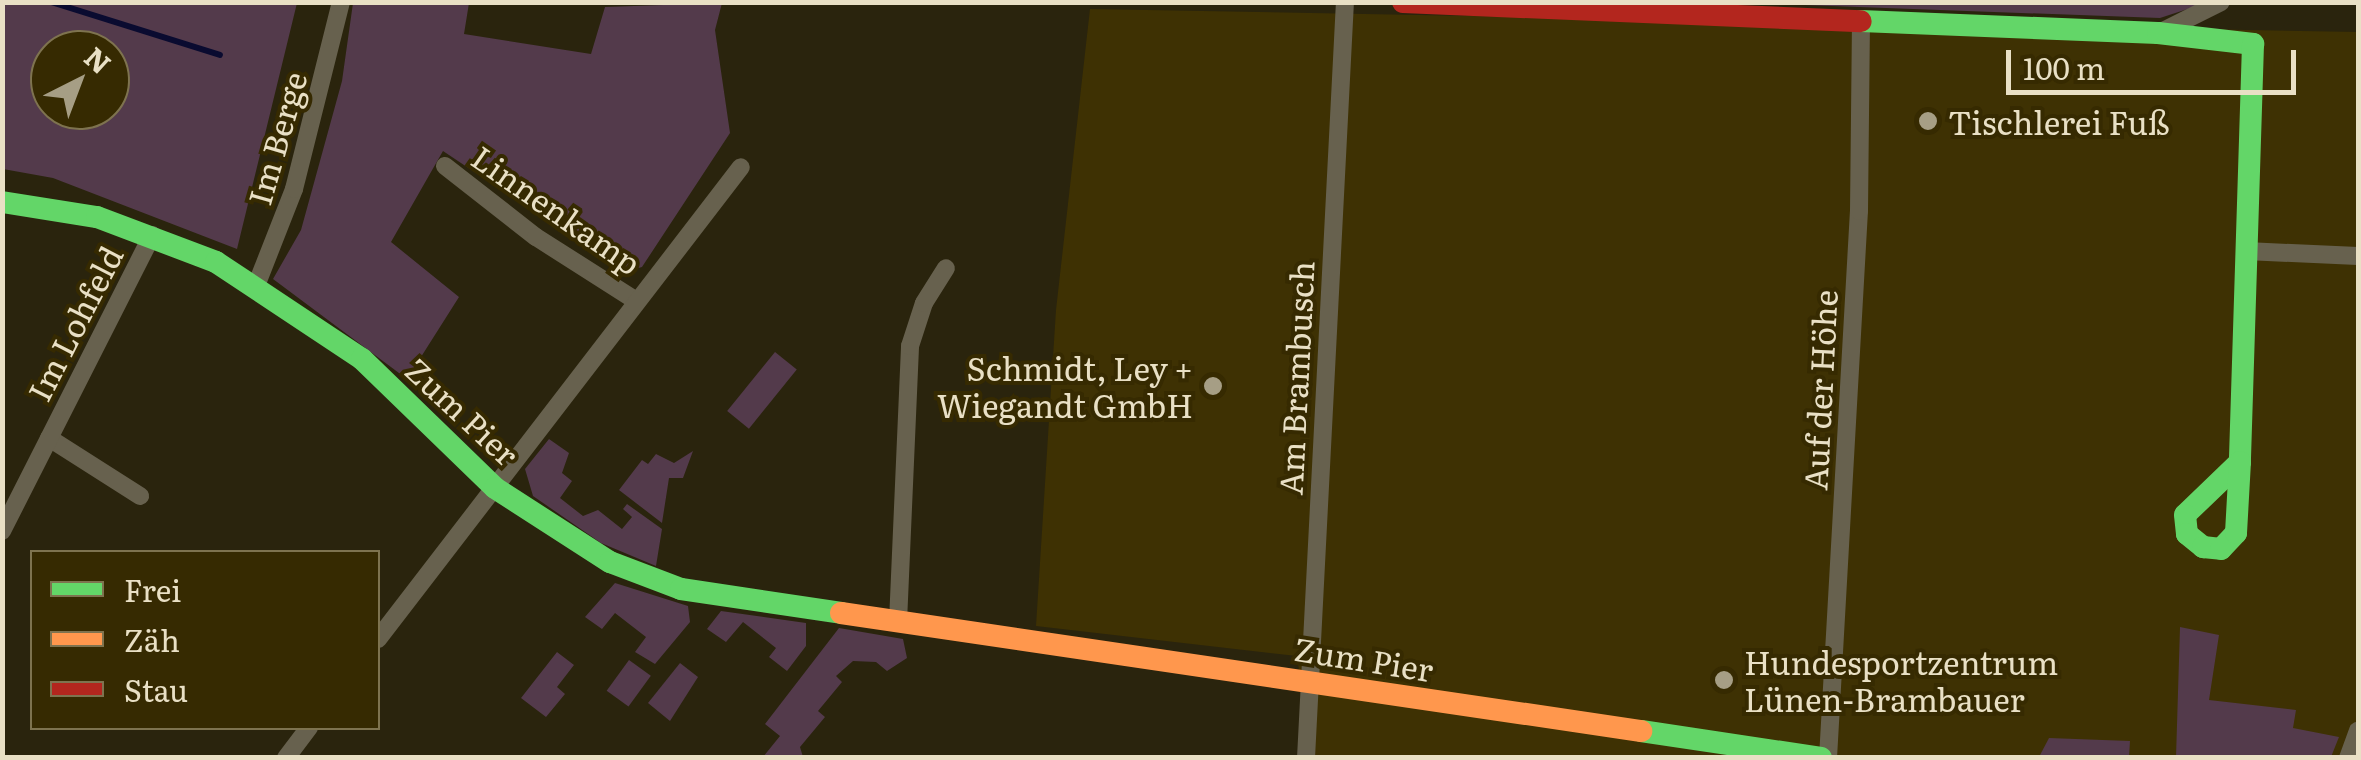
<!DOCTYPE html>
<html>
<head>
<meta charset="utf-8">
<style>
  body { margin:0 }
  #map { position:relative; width:2361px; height:760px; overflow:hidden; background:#2a240d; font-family:Literata,serif }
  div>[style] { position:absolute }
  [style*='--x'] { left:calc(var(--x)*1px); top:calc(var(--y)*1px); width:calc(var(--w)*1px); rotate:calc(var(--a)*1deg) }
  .built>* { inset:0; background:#3e3103 }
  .green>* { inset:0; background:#533a4b; transform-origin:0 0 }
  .stream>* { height:6px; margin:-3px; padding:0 3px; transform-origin:3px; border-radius:3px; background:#0a0b30 }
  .street>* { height:18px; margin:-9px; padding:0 9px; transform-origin:9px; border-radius:9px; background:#67614e }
  .fast>* { height:22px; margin:-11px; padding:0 11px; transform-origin:11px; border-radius:11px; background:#63d668 }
  .slow>* { height:22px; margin:-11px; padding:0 11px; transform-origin:11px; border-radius:11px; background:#ff974d }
  .jam>* { height:22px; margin:-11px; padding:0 11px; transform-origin:11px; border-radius:11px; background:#b3261e }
  .dots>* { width:28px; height:28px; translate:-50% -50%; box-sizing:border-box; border:5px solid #362a01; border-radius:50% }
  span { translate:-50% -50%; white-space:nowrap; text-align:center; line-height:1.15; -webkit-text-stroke:8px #362a01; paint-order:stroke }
  .poi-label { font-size:32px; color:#e9e0c5 }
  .left { translate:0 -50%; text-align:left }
  .right { translate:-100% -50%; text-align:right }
  .street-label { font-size:32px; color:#e9e0c5 }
  .frame { position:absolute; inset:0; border:5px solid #e9e0c5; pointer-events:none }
  .legend { position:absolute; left:30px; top:550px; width:350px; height:180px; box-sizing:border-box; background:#362a01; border:2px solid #7e734f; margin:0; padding:12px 18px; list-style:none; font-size:30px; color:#e9e0c5 }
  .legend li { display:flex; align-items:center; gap:20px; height:50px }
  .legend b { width:50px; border:2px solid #7e734f }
  .north { position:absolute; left:30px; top:30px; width:100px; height:100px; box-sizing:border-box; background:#362a01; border:2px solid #7e734f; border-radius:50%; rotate:42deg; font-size:28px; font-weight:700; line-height:40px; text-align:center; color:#e9e0c5 }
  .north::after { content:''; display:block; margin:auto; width:35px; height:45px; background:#a69e85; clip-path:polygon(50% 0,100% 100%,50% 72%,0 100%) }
  .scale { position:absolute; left:2006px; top:50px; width:290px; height:45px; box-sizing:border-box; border:5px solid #e9e0c5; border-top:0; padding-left:12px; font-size:30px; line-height:35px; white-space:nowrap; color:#e9e0c5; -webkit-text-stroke:8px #362a01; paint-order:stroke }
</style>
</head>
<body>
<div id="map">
  <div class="built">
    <i style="clip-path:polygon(1090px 9px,2358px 32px,2358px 757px,1311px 757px,1297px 656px,1036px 626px,1056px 310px)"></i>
  </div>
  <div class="green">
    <i style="clip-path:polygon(evenodd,2px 3px,297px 3px,237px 249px,53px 178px,3px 169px,2px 3px,50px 50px,110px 50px,110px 110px,50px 110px,50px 50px)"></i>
    <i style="clip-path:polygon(353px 3px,469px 3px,464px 34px,591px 54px,605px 7px,722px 3px,715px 30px,730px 133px,642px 267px,624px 272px,443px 151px,391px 242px,459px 297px,407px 379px,273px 279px,301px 230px,342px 81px)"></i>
    <i style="clip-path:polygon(1750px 3px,2206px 3px,2160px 18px)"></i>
    <i style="left:775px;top:352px;width:28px;height:76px;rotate:39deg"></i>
    <i style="clip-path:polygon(549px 439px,569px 453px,562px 473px,572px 481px,560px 498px,583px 516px,598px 510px,622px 529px,632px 517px,623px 509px,627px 504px,662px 529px,656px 566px,601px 543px,533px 496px,525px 469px)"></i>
    <i style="clip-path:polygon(693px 451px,683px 478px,669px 478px,662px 523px,619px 490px,642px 460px,648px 464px,656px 454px,674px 463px)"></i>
    <i style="clip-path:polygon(615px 583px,688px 606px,690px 622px,655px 664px,635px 652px,646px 637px,615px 613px,602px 629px,585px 617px)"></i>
    <i style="clip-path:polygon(721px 611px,806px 623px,806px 646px,787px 671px,769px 657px,776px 648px,743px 622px,726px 642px,707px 629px)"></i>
    <i style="clip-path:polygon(2180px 627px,2219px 635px,2209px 700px,2296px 710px,2293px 728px,2339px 737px,2331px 757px,2176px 757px)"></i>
    <i style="clip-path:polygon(839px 628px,903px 639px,907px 658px,887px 671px,876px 662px,853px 661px,836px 676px,842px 682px,818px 711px,825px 717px,800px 747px,803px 757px,763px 757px,780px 736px,765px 724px)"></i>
    <i style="clip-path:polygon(557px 652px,574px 665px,557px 687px,565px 694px,546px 717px,521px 698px)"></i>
    <i style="left:629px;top:660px;width:27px;height:38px;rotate:36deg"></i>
    <i style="clip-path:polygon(680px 663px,698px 677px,670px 721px,648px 703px)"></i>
    <i style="clip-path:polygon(2049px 738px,2130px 741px,2129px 757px,2039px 757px)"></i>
  </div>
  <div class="stream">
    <i style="--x:51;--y:2;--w:177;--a:17.4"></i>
  </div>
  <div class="street">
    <i style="--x:2159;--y:33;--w:69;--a:-26.6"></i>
    <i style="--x:445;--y:166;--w:115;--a:38"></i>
    <i style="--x:536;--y:237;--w:117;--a:32.5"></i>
    <i style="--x:2246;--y:251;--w:112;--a:2.6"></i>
    <i style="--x:256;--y:286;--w:104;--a:-68.6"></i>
    <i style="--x:294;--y:189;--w:193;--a:-75.9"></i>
    <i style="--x:49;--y:438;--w:108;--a:32.5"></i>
    <i style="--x:2;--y:531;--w:332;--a:-63.1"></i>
    <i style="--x:898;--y:622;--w:276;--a:-87.5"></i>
    <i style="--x:910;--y:346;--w:45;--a:-72"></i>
    <i style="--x:924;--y:303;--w:41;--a:-57.8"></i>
    <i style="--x:378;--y:639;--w:595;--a:-52.44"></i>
    <i style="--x:286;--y:758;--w:38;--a:-53"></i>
    <i style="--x:1306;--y:758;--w:757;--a:-87.05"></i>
    <i style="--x:1828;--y:758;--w:548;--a:-86.76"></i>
    <i style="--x:1859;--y:211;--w:186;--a:-89.4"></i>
    <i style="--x:2348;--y:758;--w:29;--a:-70"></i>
  </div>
  <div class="fast">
    <i style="--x:1861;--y:21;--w:297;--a:2.3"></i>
    <i style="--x:2158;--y:33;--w:96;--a:6.6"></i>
    <i style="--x:2253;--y:44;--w:418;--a:91.8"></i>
    <i style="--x:2240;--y:462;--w:76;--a:136.1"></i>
    <i style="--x:2185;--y:515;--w:19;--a:84"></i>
    <i style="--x:2187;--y:534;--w:21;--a:39"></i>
    <i style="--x:2203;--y:547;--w:18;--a:6"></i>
    <i style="--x:2221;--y:549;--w:22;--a:-47"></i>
    <i style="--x:2236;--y:533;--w:71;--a:-86.8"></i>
    <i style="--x:2;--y:202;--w:96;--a:9"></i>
    <i style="--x:97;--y:217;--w:127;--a:20.7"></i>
    <i style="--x:216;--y:262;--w:175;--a:33.6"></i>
    <i style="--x:362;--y:359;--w:185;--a:44.1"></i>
    <i style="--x:495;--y:488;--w:137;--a:32.8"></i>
    <i style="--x:610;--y:562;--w:76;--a:20.8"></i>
    <i style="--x:681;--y:589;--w:162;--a:8.5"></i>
    <i style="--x:1641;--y:731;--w:182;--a:8.5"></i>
  </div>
  <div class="slow">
    <i style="--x:841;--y:613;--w:809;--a:8.39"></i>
  </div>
  <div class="jam">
    <i style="--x:1403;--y:2;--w:458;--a:2.4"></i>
  </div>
  <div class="dots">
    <i style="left:1928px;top:121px;background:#a69e85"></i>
    <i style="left:1213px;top:386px;background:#a69e85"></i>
    <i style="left:1724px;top:680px;background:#a69e85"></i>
  </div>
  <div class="poi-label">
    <span class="left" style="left:1948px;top:121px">Tischlerei Fuß</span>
    <span class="right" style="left:1193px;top:386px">Schmidt, Ley +<br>Wiegandt GmbH</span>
    <span class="left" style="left:1744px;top:680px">Hundesportzentrum<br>Lünen-Brambauer</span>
  </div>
  <div class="street-label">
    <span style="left:276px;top:138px;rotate:-74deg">Im Berge</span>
    <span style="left:557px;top:209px;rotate:35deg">Linnenkamp</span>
    <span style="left:74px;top:323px;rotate:-63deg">Im Lohfeld</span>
    <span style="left:1295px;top:378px;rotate:-87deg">Am Brambusch</span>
    <span style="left:1819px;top:390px;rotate:-87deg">Auf der Höhe</span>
    <span style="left:463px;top:411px;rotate:43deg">Zum Pier</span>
    <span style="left:1364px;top:658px;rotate:9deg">Zum Pier</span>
  </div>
  <div class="frame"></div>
  <ul class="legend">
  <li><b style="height:12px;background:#63d668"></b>Frei</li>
  <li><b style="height:12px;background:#ff974d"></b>Zäh</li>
  <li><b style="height:12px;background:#b3261e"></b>Stau</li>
  </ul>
  <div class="north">N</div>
  <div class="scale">100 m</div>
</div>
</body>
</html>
